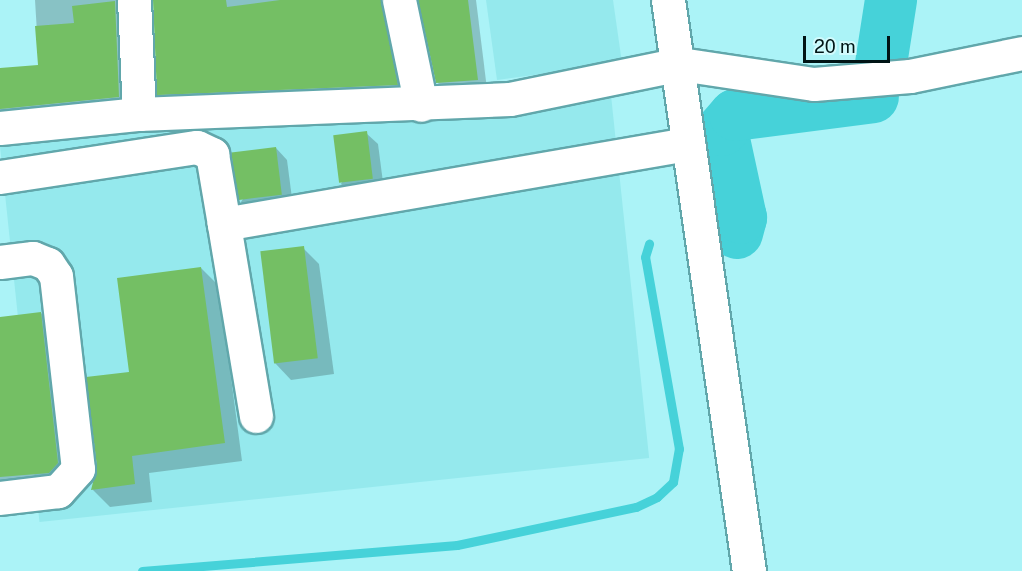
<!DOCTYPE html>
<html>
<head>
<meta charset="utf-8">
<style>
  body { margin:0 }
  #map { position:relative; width:1022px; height:571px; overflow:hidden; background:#abf3f7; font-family:"Public Sans",sans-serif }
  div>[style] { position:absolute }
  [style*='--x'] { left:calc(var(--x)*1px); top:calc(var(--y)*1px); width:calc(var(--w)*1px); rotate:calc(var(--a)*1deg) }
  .built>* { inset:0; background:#95e9ed; transform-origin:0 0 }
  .shadow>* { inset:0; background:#0003 }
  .stream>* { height:9px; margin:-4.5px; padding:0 4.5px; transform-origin:4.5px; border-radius:4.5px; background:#46d2d9 }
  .river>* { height:52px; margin:-26px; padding:0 26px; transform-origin:26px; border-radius:26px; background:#46d2d9 }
  .building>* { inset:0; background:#74bf64; transform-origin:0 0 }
  .roads { filter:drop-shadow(2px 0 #61a7ab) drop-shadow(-2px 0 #61a7ab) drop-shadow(0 2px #61a7ab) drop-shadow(0 -2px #61a7ab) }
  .minor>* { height:33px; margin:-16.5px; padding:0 16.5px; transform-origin:16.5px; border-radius:16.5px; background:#fff }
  span { translate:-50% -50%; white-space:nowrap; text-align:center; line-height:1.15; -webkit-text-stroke:4.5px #d1fbfd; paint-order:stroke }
  .scale { position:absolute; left:803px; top:36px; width:87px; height:27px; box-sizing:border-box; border:3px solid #001415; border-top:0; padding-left:8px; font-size:18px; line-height:21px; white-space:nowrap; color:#001415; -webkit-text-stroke:4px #d1fbfd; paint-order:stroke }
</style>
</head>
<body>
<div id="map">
  <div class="built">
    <i style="clip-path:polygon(486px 0,613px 0,622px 63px,497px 80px)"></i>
    <i style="left:609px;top:76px;width:384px;height:613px;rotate:84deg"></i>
  </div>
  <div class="shadow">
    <i style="clip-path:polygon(35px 0,129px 0,129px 107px,0 124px,0 69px,39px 66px)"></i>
    <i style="clip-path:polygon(154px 0,395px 0,407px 94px,169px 104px,158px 94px)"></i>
    <i style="clip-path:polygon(420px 0,476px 0,487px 89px,447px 93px,437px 82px)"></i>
    <i style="clip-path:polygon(366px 133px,378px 144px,384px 190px,352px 196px,341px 184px)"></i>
    <i style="clip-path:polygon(276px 148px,287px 160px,293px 206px,252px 213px,241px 202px)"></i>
    <i style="clip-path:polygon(303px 248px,319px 264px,334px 374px,291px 380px,275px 363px)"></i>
    <i style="clip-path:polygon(201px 268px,219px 286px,242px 461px,149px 473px,152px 502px,110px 507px,93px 490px,131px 373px)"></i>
    <i style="clip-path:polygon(41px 313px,57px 329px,74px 479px,0 497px,0 318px)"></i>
  </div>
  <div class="stream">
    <i style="--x:142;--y:571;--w:316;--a:-4.7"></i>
    <i style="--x:457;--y:545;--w:183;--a:-12"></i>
    <i style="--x:636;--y:507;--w:23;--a:-25"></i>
    <i style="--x:657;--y:497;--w:22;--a:-43"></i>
    <i style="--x:673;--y:482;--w:34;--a:-80"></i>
    <i style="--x:679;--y:449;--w:195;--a:-100"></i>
    <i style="--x:645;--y:257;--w:14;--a:-73"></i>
  </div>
  <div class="river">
    <i style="--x:881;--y:64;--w:65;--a:-81.1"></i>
    <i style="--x:737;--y:233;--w:16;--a:-75"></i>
    <i style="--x:741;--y:218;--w:90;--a:-102.2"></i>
    <i style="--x:722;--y:130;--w:20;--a:-49"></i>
    <i style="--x:735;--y:115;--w:139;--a:-7.4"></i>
  </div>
  <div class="building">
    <i style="clip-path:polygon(153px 0,226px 0,227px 7px,280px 0,381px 0,398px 85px,157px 95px)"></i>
    <i style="clip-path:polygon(418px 0,468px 0,478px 80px,436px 83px)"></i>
    <i style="clip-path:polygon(115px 1px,119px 97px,0 109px,0 68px,38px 65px,35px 26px,74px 23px,72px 6px)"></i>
    <i style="left:367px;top:131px;width:48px;height:34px;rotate:83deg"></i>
    <i style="left:276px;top:147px;width:48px;height:45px;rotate:83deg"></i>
    <i style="left:304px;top:246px;width:113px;height:44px;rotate:83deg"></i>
    <i style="clip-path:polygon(201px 267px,225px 443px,132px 456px,135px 484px,91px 490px,97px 467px,86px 377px,129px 372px,117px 278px)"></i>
    <i style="clip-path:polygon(41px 312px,58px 463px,49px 473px,0 477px,0 317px)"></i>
  </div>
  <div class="roads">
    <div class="minor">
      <i style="--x:134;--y:0;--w:114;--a:87.5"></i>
      <i style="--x:399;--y:0;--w:107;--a:78.2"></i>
      <i style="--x:668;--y:0;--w:577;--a:81.93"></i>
      <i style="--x:0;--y:128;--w:140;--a:-5.8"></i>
      <i style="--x:139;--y:114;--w:371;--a:-2.3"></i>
      <i style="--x:510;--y:99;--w:174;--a:-11.6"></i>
      <i style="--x:680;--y:64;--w:135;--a:8.5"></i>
      <i style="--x:814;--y:84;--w:96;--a:-4.8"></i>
      <i style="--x:910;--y:76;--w:114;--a:-11.6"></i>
      <i style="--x:0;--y:177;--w:199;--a:-8.7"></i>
      <i style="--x:197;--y:147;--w:17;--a:25"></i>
      <i style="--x:212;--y:154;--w:71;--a:80.3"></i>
      <i style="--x:0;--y:262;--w:33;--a:-7"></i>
      <i style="--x:33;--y:258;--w:16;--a:22"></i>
      <i style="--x:48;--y:264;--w:14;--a:56"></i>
      <i style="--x:56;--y:276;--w:194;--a:83.5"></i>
      <i style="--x:78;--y:469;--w:30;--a:132"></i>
      <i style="--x:58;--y:491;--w:58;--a:173.1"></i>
      <i style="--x:256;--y:416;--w:195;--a:-99.5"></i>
      <i style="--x:224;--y:224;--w:471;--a:-9.8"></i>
    </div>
  </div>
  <div class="scale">20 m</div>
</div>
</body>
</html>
